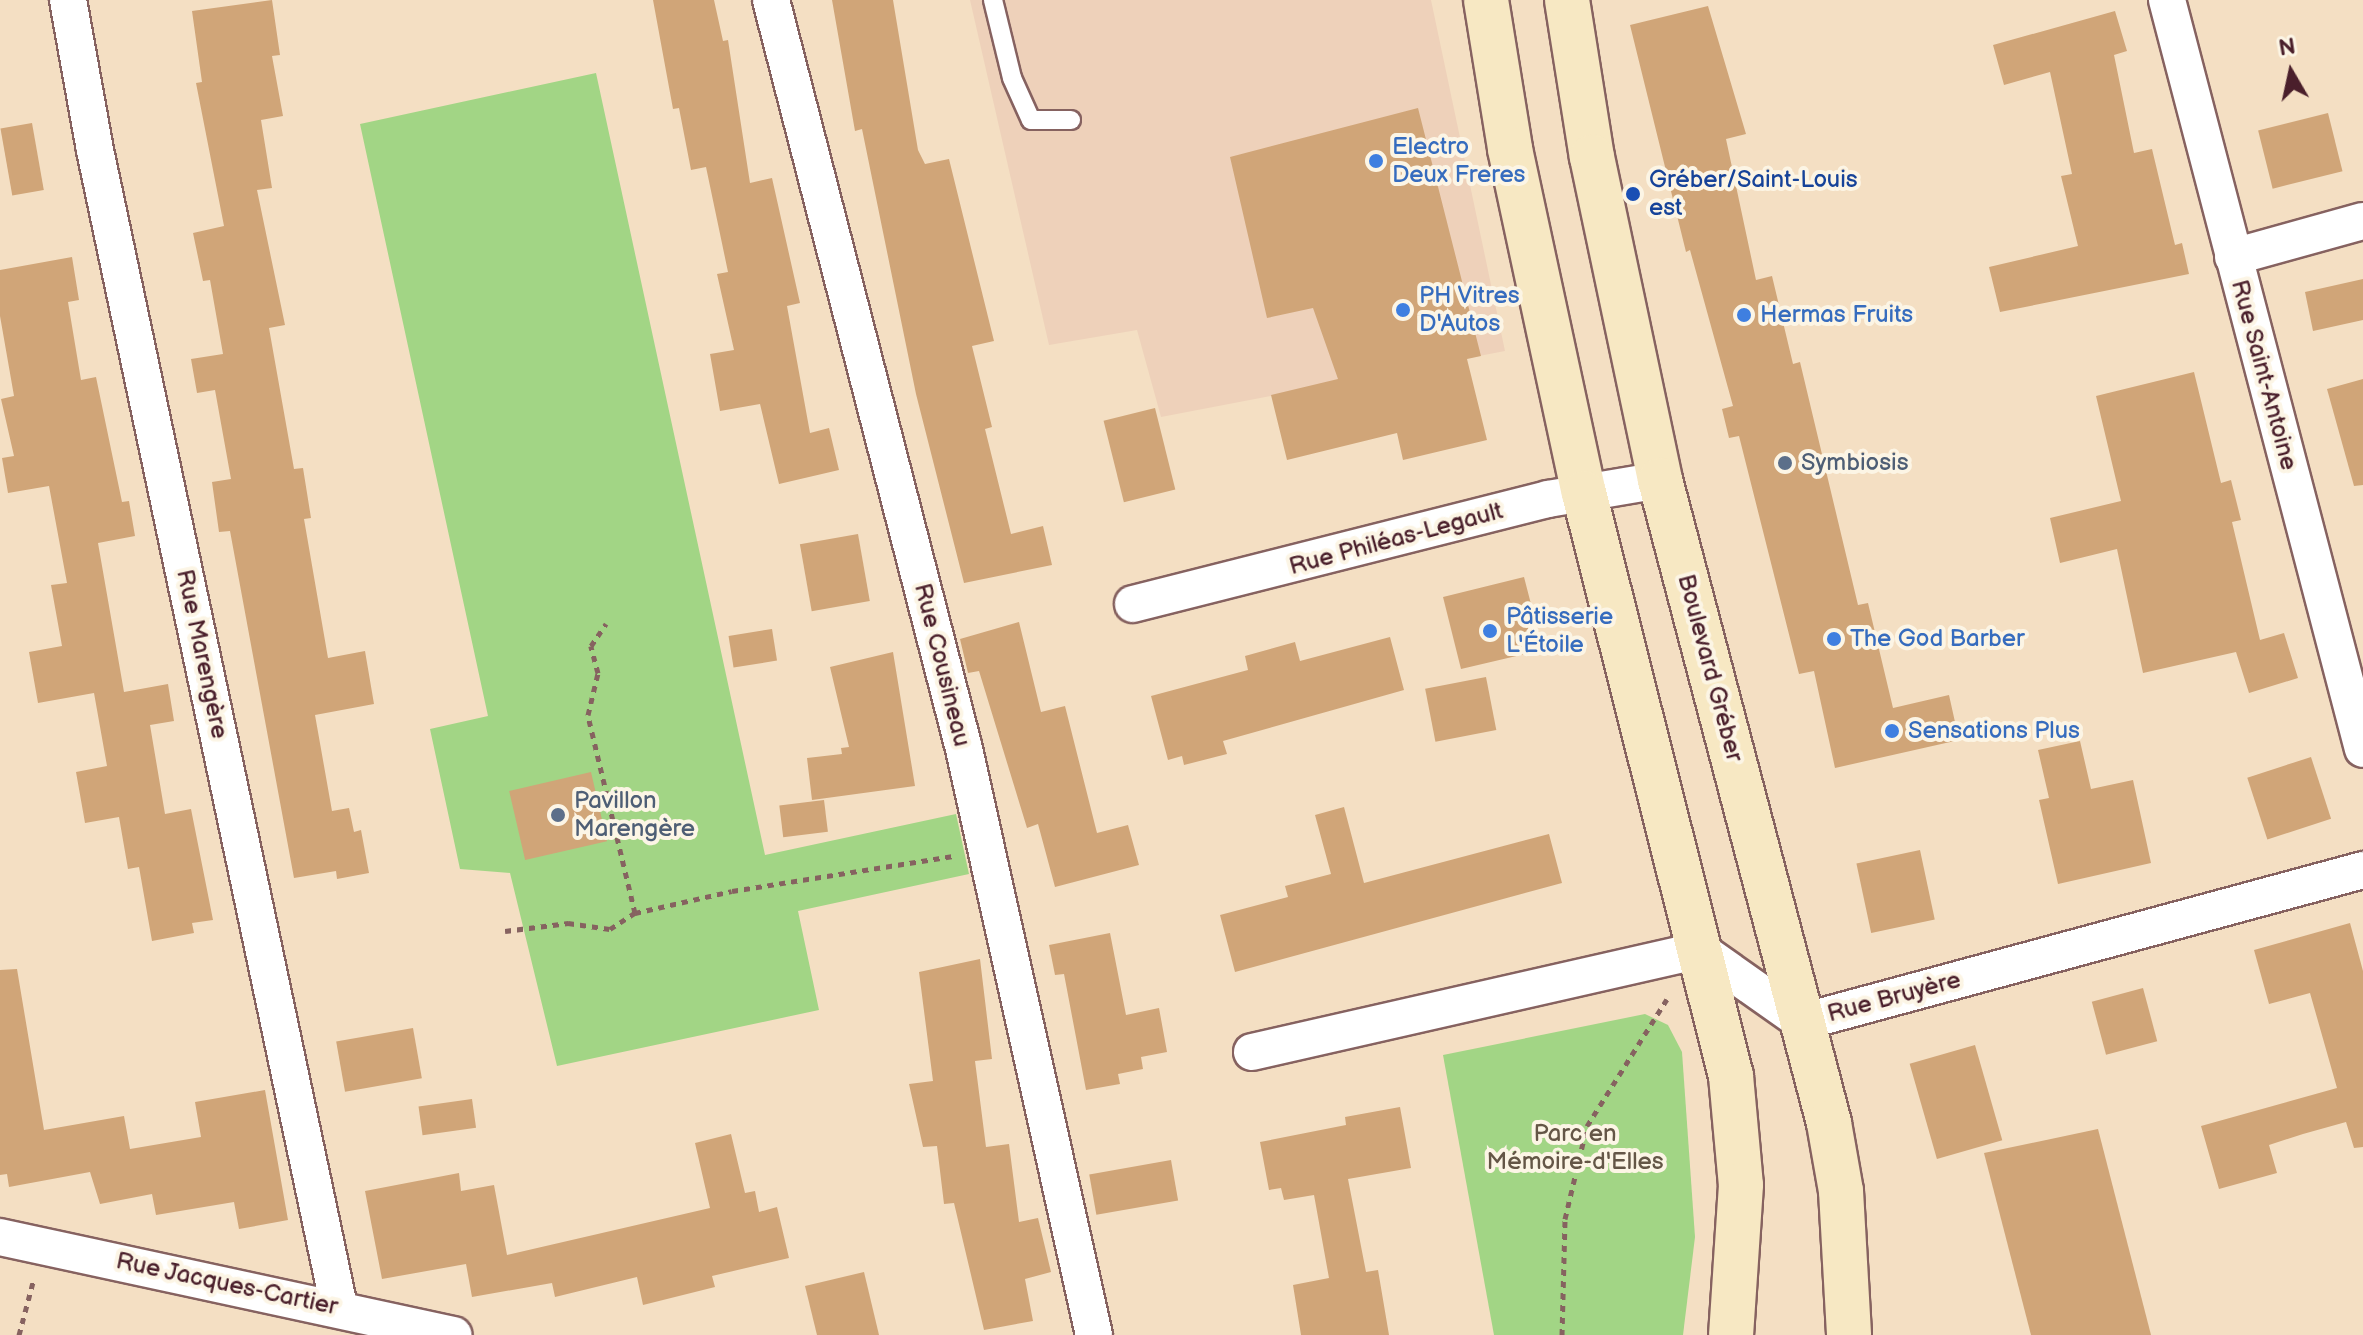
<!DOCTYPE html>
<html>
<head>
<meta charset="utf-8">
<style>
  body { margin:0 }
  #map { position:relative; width:2363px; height:1335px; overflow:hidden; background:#f4dfc3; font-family:"Balsamiq Sans",sans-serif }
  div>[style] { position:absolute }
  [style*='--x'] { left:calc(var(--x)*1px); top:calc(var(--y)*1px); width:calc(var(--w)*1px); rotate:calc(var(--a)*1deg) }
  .built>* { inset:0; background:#eed1ba }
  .green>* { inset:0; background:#a2d585 }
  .building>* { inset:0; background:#d0a578; transform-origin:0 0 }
  .path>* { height:5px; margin-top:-2.5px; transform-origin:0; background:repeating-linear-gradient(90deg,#866260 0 6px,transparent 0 12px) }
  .roads { filter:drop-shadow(2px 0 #866260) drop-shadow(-2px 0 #866260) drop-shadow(0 2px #866260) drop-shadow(0 -2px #866260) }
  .service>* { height:18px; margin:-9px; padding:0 9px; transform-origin:9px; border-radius:9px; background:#fff }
  .minor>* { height:36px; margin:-18px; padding:0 18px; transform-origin:18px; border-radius:18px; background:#fff }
  .secondary>* { height:44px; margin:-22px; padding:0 22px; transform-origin:22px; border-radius:22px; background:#f7e8c3 }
  .dots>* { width:22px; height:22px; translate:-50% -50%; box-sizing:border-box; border:4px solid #fcf5e5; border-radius:50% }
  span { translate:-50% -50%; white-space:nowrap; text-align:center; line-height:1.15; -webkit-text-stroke:8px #fcf5e5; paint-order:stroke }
  .shop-label { font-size:24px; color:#366cbe }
  .left { translate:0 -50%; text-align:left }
  .transit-label { font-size:24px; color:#164399 }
  .street-label { font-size:24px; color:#4a1f2b }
  .service-label { font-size:24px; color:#4e5e75 }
  .park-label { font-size:24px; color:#645646 }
  .north { position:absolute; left:2251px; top:32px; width:80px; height:80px; -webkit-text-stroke:6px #fcf5e5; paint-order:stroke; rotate:351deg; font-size:22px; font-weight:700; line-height:32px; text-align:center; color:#4a1f2b }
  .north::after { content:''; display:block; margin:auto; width:28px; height:36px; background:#4a1f2b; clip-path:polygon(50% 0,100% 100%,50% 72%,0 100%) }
</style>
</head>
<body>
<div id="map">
  <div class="built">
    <i style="clip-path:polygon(970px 0,1431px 0,1505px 351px,1161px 417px,1137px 330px,1049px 345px)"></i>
  </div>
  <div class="green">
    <i style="clip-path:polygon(596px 73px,765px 855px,956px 814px,969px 874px,798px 911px,819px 1010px,557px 1066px,510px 873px,460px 869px,430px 729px,488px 716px,360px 124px)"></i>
    <i style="clip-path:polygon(1645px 1014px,1668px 1025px,1682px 1052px,1695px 1237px,1683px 1335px,1494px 1335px,1443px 1055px)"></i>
  </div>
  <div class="building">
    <i style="clip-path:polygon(272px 0,280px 55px,272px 56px,283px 116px,261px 120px,272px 188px,257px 190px,285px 325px,269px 328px,294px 469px,303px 468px,311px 518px,304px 519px,328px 658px,365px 651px,374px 704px,315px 715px,332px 811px,349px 808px,354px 832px,361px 830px,369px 873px,337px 879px,336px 871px,294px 878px,230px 531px,219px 532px,212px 482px,231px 479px,215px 390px,197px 393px,191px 359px,223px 354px,210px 280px,203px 281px,193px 233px,224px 226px,196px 83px,202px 82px,192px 11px)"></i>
    <i style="clip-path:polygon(653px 0,714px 0,723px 41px,728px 40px,750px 183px,772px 178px,800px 303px,787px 306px,810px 433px,829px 428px,839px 470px,779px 484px,760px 404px,720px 411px,710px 354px,734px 350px,717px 274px,728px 272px,706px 167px,691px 170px,679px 108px,673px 109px)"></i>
    <i style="clip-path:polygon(832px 0,893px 0,918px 150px,925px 164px,949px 159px,994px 341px,972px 346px,992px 427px,985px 429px,1011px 534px,1043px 526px,1052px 565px,964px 583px,916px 394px,862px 129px,855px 131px)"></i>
    <i style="clip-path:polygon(1708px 6px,1746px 134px,1726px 139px,1756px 280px,1772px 276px,1793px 364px,1800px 362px,1858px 605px,1868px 603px,1893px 708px,1949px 695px,1959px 740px,1835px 768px,1814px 671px,1799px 674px,1739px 436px,1729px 438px,1722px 409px,1733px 406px,1690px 250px,1686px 252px,1630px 25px)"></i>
    <i style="clip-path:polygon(2115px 11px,2127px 51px,2114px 55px,2134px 153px,2152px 149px,2175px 245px,2182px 243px,2189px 274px,2000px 312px,1989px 267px,2078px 246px,2061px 176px,2072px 174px,2050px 72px,2004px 85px,1993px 45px)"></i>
    <i style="clip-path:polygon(1418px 108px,1481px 356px,1467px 359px,1487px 440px,1403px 460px,1397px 433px,1287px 460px,1271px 395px,1338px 379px,1313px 308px,1267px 318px,1230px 157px)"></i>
    <i style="left:2328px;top:113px;width:60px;height:72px;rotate:76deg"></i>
    <i style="left:32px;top:123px;width:68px;height:32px;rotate:80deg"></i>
    <i style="clip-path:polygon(72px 257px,79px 300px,68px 302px,81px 380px,96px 377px,122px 502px,129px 501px,135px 536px,98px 543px,124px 692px,168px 684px,174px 721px,150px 725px,165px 814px,191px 809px,213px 920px,192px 923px,194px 933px,152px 941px,139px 867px,128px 869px,119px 817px,85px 823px,76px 772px,107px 766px,94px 693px,38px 703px,29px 652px,62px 646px,51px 585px,67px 583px,49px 486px,8px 493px,2px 458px,14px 456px,1px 399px,14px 396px,0 316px,0 270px)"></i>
    <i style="clip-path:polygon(2363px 279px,2363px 320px,2313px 331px,2305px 292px)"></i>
    <i style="clip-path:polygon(2194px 372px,2221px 483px,2231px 480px,2241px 520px,2232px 522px,2260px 640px,2284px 633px,2298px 678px,2249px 693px,2236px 652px,2143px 673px,2117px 549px,2060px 563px,2050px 518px,2121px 501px,2096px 396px)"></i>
    <i style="clip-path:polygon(2363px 379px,2363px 485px,2354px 486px,2327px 389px)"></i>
    <i style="left:1155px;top:408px;width:84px;height:53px;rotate:76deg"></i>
    <i style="left:858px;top:534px;width:68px;height:59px;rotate:80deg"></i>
    <i style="clip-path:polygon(1524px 577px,1532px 608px,1524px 610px,1534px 652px,1461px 669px,1443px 597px)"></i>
    <i style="clip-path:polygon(1019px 622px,1041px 712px,1065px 706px,1097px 833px,1128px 825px,1139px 865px,1055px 887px,1038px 824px,1027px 828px,979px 671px,968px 673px,960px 639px)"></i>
    <i style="left:772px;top:629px;width:32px;height:44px;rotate:81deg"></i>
    <i style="clip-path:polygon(1390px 637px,1404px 690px,1223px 741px,1227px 754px,1184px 765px,1182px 756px,1168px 760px,1151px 696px,1248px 670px,1245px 656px,1295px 642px,1300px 661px)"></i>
    <i style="clip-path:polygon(893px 652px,915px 786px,812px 800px,807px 758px,842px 754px,841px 748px,849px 747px,830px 667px)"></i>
    <i style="left:1486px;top:677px;width:54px;height:62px;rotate:79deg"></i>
    <i style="clip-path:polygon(2080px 741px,2091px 789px,2133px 780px,2151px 863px,2058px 884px,2039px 800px,2049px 798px,2038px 750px)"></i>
    <i style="left:2311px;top:757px;width:65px;height:67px;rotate:72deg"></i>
    <i style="left:591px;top:772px;width:71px;height:84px;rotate:77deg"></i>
    <i style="left:824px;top:800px;width:32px;height:45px;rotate:83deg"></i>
    <i style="clip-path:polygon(1344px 807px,1364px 883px,1549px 834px,1562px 883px,1235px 972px,1220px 915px,1288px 897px,1285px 886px,1331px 874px,1315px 815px)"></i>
    <i style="left:1920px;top:850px;width:71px;height:65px;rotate:78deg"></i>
    <i style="clip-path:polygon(2350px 923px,2363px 971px,2363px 1147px,2354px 1148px,2346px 1122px,2303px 1134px,2269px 1145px,2277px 1173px,2219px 1189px,2201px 1126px,2337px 1088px,2310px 993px,2269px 1004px,2254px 950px)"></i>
    <i style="clip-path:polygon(1110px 933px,1126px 1015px,1159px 1008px,1167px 1052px,1141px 1057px,1143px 1069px,1118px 1074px,1120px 1084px,1086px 1090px,1064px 974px,1055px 975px,1049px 945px)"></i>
    <i style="clip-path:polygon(980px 959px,992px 1059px,975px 1061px,986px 1147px,1009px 1144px,1019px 1222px,1038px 1218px,1051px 1272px,1025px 1279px,1033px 1321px,984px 1330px,954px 1203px,944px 1204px,937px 1146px,923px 1147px,909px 1084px,933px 1081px,919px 972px)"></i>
    <i style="clip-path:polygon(17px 969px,44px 1130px,124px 1116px,130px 1149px,201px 1137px,195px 1102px,265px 1090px,288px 1220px,239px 1229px,234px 1202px,156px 1215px,152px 1194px,100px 1204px,90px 1172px,9px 1187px,7px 1174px,0 1175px,0 970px)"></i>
    <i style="left:2143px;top:988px;width:55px;height:53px;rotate:75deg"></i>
    <i style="left:413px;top:1028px;width:51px;height:78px;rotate:80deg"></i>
    <i style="left:1975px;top:1045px;width:99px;height:68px;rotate:74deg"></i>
    <i style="left:472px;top:1099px;width:29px;height:54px;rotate:82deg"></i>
    <i style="clip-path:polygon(1400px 1107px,1411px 1168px,1348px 1179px,1366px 1272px,1378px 1270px,1389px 1335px,1301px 1335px,1293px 1285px,1329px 1278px,1314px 1195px,1284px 1200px,1281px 1188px,1269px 1190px,1260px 1142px,1346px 1125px,1345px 1117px)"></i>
    <i style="clip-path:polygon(2098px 1129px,2151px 1335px,2031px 1335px,1984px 1153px)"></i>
    <i style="clip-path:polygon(731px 1134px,745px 1193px,755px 1191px,759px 1212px,777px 1207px,789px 1258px,712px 1276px,715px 1287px,643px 1305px,637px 1277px,555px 1297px,552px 1283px,472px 1297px,466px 1264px,382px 1279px,365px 1191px,459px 1173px,461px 1191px,494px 1185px,507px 1255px,710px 1208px,695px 1143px)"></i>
    <i style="left:1171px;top:1160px;width:41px;height:83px;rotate:80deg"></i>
    <i style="clip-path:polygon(864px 1272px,879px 1335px,817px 1335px,805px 1286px)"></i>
  </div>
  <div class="path">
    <i style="--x:635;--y:913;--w:99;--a:-12.8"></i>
    <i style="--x:732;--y:891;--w:224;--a:-9"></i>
    <i style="--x:505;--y:931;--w:64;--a:-7.2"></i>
    <i style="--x:568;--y:923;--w:42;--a:8.1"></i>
    <i style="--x:610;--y:929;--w:30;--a:-33"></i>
    <i style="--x:635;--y:913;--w:204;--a:-103.4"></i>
    <i style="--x:588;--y:715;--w:43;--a:-76.6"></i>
    <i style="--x:598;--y:673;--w:28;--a:-105"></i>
    <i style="--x:591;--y:646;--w:27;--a:-56"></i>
    <i style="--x:19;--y:1335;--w:55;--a:-75.2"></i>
    <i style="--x:1562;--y:1335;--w:116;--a:-88.5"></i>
    <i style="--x:1565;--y:1219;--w:96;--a:-76.7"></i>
    <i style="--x:1587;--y:1126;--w:150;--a:-57.8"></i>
  </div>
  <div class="roads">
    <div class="service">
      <i style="--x:993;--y:0;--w:80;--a:76.3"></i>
      <i style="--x:1012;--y:78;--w:46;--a:65.7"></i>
      <i style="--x:1031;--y:120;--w:40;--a:0"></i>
    </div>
    <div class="minor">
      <i style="--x:68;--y:0;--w:152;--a:79.8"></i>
      <i style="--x:95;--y:150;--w:1182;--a:78.09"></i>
      <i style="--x:771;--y:0;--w:773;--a:75.55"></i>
      <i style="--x:964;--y:749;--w:600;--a:77.49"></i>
      <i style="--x:2167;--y:0;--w:774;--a:75.34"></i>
      <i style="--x:2233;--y:257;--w:135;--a:-15.5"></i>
      <i style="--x:1133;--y:604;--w:428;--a:-14.2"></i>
      <i style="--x:1548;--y:499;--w:114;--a:-9.6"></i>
      <i style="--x:1252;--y:1052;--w:459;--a:-12.8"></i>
      <i style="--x:1700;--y:950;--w:125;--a:35.2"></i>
      <i style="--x:1802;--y:1022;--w:581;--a:-15.16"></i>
      <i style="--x:0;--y:1237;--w:464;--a:12.2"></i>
    </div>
    <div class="secondary">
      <i style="--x:1486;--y:0;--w:151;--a:80.8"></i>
      <i style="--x:1510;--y:149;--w:352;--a:77.9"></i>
      <i style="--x:1584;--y:493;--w:601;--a:75.85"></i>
      <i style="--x:1731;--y:1076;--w:109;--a:84.8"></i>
      <i style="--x:1741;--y:1185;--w:150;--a:93.8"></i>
      <i style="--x:1567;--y:0;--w:159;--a:81"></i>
      <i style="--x:1592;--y:157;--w:330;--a:78.1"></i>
      <i style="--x:1660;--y:480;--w:665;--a:75.27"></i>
      <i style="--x:1829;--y:1123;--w:69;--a:80"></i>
      <i style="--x:1841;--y:1191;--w:144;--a:86.8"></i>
    </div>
  </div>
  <div class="dots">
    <i style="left:1376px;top:161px;background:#3f7fe0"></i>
    <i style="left:1633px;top:194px;background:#1a4fb4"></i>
    <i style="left:1403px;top:310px;background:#3f7fe0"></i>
    <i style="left:1744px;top:315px;background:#3f7fe0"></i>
    <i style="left:1785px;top:463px;background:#5c6f8a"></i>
    <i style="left:1490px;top:631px;background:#3f7fe0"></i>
    <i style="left:1834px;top:639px;background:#3f7fe0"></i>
    <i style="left:1892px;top:731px;background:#3f7fe0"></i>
    <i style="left:558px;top:815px;background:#5c6f8a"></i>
  </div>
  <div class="shop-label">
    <span class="left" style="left:1392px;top:161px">Electro<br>Deux Freres</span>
    <span class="left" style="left:1419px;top:310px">PH Vitres<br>D'Autos</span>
    <span class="left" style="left:1760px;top:315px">Hermas Fruits</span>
    <span class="left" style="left:1506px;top:631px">Pâtisserie<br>L'Étoile</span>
    <span class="left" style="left:1850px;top:639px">The God Barber</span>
    <span class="left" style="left:1908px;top:731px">Sensations Plus</span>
  </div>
  <div class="transit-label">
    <span class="left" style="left:1649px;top:194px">Gréber/Saint-Louis<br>est</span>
  </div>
  <div class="street-label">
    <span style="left:2264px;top:375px;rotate:75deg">Rue Saint-Antoine</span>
    <span style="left:1396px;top:539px;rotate:-15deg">Rue Philéas-Legault</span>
    <span style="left:202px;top:654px;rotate:78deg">Rue Marengère</span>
    <span style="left:942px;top:665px;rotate:76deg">Rue Cousineau</span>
    <span style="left:1710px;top:668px;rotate:75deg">Boulevard Gréber</span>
    <span style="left:1894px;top:997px;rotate:-15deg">Rue Bruyère</span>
    <span style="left:227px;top:1284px;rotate:12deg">Rue Jacques-Cartier</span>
  </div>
  <div class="service-label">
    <span class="left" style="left:1801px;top:463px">Symbiosis</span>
    <span class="left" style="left:574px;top:815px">Pavillon<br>Marengère</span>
  </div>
  <div class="park-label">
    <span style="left:1575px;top:1148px">Parc en<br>Mémoire-d'Elles</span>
  </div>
  <div class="north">N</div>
</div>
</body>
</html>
